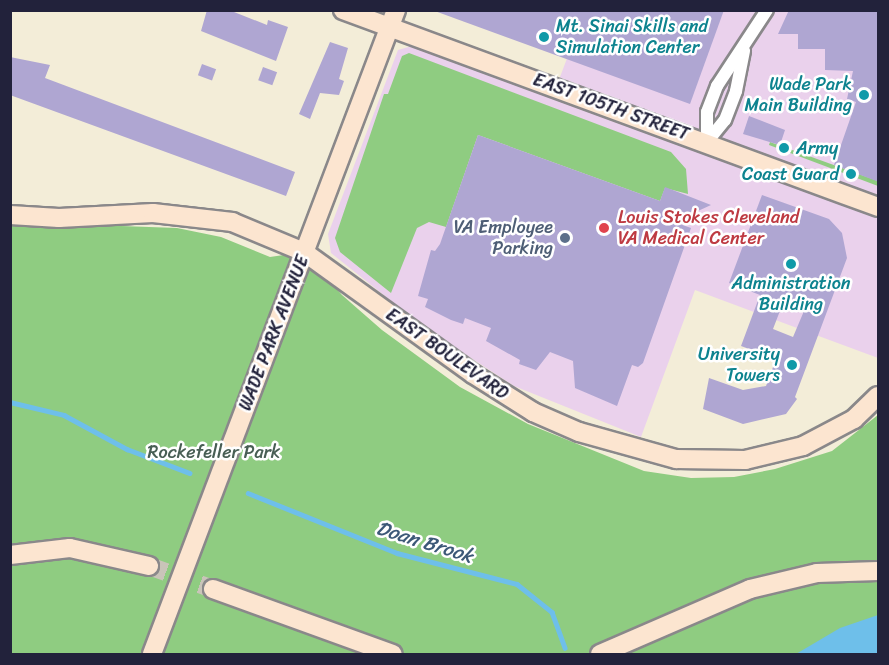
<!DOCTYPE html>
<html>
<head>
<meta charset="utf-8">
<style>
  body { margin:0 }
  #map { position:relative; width:889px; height:665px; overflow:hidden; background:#f3edd8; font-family:Sriracha,sans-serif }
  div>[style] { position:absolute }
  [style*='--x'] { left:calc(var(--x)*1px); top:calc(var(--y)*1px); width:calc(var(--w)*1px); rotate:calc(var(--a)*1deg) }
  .built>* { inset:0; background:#ead1ec }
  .green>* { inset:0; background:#8fcc81 }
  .water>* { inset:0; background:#6ebfea }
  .stream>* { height:4.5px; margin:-2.25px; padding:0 2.25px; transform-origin:2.25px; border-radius:2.25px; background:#6ebfea }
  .building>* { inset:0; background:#afa6d2; transform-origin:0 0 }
  .secondary-tunnel>* { height:18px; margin-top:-9px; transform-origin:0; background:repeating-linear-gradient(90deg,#c9c4b9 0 18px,transparent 0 27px) }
  .roads { filter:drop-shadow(2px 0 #8a888a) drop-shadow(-2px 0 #8a888a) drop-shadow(0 2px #8a888a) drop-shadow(0 -2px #8a888a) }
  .street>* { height:12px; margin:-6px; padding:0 6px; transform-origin:6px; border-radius:6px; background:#fff }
  .secondary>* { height:18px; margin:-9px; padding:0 9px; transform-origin:9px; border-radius:9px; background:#fce5d0 }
  .dots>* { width:16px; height:16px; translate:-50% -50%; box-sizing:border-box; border:3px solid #fff; border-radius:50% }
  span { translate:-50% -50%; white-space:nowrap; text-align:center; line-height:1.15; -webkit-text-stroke:5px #fff; paint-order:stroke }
  .culture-label { font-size:18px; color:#0d838f }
  .left { translate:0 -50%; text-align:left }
  .right { translate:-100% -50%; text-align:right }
  .street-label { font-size:18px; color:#22223b }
  .health-label { font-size:18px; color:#be3a42 }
  .service-label { font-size:18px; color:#4e5e75 }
  .park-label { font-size:18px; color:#485e54 }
  .water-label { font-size:20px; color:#3d5978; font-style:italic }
  .frame { position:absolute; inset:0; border:12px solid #22223b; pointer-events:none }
</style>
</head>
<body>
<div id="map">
  <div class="built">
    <i style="clip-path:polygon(585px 11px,878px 11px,878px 358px,695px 290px,641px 437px,514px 386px,425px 328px,331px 253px,328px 234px,398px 50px,412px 46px,552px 98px)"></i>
  </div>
  <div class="green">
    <i style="clip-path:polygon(409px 53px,671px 152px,686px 169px,688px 194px,665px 188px,660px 201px,478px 135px,446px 227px,429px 222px,417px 228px,391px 293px,340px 252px,335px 238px,384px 94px,388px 94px,402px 56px)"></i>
    <i style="clip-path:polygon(770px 142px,878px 181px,878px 186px,769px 145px)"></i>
    <i style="clip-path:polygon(10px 222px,177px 228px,221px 237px,270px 257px,304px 252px,342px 295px,382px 330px,460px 387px,528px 424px,644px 471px,691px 478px,734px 477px,775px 469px,832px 451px,878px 415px,878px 654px,11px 654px)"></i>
  </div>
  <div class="water">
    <i style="clip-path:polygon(878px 615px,878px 654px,796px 654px,840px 628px)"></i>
  </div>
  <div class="stream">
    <i style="--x:10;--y:402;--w:56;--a:13.5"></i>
    <i style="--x:64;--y:415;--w:72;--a:28.4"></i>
    <i style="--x:127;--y:449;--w:67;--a:20.9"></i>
    <i style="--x:248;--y:493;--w:161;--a:21.9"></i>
    <i style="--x:397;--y:553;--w:124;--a:14.5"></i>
    <i style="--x:517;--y:584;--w:45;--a:38.7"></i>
    <i style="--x:552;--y:612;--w:38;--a:70"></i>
  </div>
  <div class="building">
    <i style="clip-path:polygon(207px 10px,229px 10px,267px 25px,268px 20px,288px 27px,276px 61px,201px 31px)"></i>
    <i style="clip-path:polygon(432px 10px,724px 10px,690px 104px)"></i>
    <i style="clip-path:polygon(789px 10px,879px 10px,879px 182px,834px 165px,856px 102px,847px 99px,853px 71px,825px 70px,825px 49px,798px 49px,798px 34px,778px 34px)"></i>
    <i style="clip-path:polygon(330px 42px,348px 48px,339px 79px,344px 81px,339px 95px,320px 93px,310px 119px,299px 114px)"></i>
    <i style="clip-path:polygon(10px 57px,50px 65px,45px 78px,295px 172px,286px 196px,10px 95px)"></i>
    <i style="left:202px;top:64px;width:15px;height:12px;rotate:20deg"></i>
    <i style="left:263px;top:67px;width:15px;height:14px;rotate:20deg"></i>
    <i style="clip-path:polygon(749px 116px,785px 130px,780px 145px,743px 134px)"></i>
    <i style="clip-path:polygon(478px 135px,660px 201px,665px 187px,711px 205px,674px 222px,691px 228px,643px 363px,638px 367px,632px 365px,617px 406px,575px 388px,573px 361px,550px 352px,536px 370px,519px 364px,520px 360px,486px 341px,491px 328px,465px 318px,463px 324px,451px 320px,425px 307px,428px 299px,418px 296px,431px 250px,435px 251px,440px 244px)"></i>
    <i style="clip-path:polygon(evenodd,762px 195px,829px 219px,842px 233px,847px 258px,795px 397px,797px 399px,786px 414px,743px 424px,703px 409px,709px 378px,743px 390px,766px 386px,776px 359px,741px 346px,760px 295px,729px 283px,762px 195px,783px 303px,804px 311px,793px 337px,773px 329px,783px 303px)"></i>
  </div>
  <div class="secondary-tunnel">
    <i style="--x:149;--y:566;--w:68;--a:19.8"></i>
  </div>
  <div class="roads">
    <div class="street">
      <i style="--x:707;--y:142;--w:30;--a:-90"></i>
      <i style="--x:707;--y:112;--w:28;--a:-69"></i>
      <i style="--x:717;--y:86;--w:91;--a:-56.7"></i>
      <i style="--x:707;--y:142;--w:28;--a:-51"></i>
      <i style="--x:725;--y:120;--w:31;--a:-69"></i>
      <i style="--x:736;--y:91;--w:41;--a:-78.7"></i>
    </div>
    <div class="secondary">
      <i style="--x:343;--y:10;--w:570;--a:20.21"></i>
      <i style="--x:10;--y:215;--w:49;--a:3.5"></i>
      <i style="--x:59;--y:218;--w:94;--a:-3"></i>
      <i style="--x:153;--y:213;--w:80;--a:6.5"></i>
      <i style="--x:232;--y:222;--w:78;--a:22.6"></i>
      <i style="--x:304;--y:252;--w:208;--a:35.8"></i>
      <i style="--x:473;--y:374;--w:71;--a:32.3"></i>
      <i style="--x:533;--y:412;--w:50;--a:23.5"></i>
      <i style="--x:579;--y:432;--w:101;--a:15.6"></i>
      <i style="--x:676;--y:459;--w:69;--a:0.8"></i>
      <i style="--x:745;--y:460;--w:60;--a:-13.6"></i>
      <i style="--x:803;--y:446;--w:58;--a:-27.9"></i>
      <i style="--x:854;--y:419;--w:33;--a:-44"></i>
      <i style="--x:10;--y:555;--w:60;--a:-6.7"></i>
      <i style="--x:70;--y:548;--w:81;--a:12.8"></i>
      <i style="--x:213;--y:589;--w:191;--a:19.9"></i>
      <i style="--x:152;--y:654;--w:689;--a:-69.25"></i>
      <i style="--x:600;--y:654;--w:163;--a:-23.4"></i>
      <i style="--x:750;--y:589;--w:69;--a:-13.4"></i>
      <i style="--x:817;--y:573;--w:61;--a:-1.9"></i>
    </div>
  </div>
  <div class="dots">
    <i style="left:544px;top:37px;background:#0f9aa8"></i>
    <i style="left:864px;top:95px;background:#0f9aa8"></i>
    <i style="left:784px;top:148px;background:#0f9aa8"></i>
    <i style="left:851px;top:174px;background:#0f9aa8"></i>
    <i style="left:604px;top:228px;background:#e0444e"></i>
    <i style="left:565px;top:238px;background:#5c6f8a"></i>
    <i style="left:791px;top:264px;background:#0f9aa8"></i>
    <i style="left:792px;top:365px;background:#0f9aa8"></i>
  </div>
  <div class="culture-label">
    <span class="left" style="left:556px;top:37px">Mt. Sinai Skills and<br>Simulation Center</span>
    <span class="right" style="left:852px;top:95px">Wade Park<br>Main Building</span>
    <span class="left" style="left:796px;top:148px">Army</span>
    <span class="right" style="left:839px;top:174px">Coast Guard</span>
    <span style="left:791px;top:294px">Administration<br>Building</span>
    <span class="right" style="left:780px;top:365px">University<br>Towers</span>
  </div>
  <div class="street-label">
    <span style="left:611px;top:107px;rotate:20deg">EAST 105TH STREET</span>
    <span style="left:274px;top:333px;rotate:-69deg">WADE PARK AVENUE</span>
    <span style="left:447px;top:354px;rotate:35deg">EAST BOULEVARD</span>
  </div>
  <div class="health-label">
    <span class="left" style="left:618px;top:228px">Louis Stokes Cleveland<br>VA Medical Center</span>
  </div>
  <div class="service-label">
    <span class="right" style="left:553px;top:238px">VA Employee<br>Parking</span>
  </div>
  <div class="park-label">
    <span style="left:214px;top:452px">Rockefeller Park</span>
  </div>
  <div class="water-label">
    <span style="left:425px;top:542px;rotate:17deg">Doan Brook</span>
  </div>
  <div class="frame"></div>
</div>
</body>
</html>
